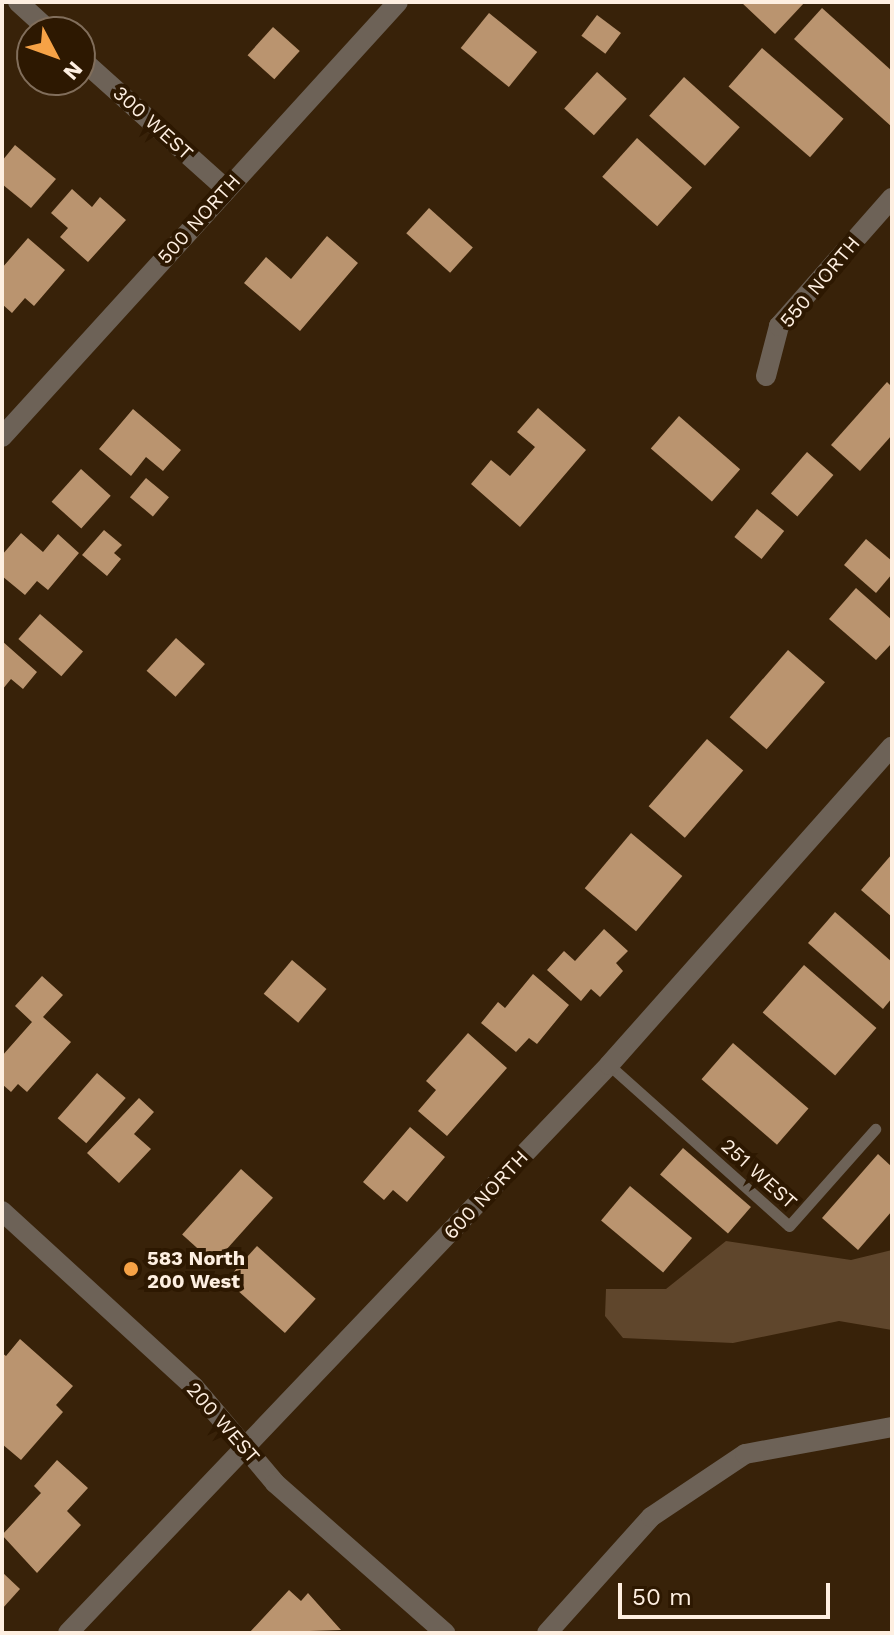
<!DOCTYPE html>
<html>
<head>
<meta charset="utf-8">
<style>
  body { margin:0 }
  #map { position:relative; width:894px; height:1635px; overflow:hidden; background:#382209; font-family:"Work Sans",sans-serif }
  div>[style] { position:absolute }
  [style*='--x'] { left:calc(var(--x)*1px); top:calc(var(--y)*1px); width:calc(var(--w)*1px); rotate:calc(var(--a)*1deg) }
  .green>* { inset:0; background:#5f462c }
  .building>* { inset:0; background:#ba946f; transform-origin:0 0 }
  .service>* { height:11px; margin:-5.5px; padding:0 5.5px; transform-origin:5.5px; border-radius:5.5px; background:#6d6257 }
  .minor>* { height:20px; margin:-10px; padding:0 10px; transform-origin:10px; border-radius:10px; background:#6d6257 }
  .dots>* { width:22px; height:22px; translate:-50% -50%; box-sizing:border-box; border:4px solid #2d1801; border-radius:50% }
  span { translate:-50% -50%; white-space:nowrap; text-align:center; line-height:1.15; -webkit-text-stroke:8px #2d1801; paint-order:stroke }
  .street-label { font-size:20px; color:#feefe1 }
  .poi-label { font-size:20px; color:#feefe1; font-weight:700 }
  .left { translate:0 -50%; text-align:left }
  .frame { position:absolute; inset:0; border:4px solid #feefe1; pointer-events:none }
  .north { position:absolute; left:16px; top:16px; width:80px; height:80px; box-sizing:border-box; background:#2d1801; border:2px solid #816e5b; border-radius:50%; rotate:131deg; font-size:22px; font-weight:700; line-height:32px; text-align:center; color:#feefe1 }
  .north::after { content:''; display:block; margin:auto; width:28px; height:36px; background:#f6a246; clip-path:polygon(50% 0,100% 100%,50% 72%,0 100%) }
  .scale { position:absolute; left:618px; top:1583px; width:212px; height:36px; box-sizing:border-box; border:4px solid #feefe1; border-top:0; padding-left:10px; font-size:24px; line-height:28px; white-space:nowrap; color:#feefe1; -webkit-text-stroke:6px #2d1801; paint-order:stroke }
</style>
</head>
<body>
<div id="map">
  <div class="green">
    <i style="clip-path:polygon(726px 1241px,851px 1260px,892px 1250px,892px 1330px,839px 1321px,733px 1343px,623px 1338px,605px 1316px,606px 1289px,666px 1289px)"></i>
  </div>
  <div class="building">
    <i style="clip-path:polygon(741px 2px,805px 2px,775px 34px)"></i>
    <i style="clip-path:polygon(822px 8px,892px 71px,892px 127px,794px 39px)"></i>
    <i style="left:489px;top:13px;width:62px;height:45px;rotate:39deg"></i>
    <i style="left:597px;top:15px;width:30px;height:26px;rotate:37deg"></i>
    <i style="left:273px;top:27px;width:36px;height:38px;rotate:42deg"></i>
    <i style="left:762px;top:48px;width:108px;height:51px;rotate:41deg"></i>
    <i style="left:597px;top:72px;width:40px;height:49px;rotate:42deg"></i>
    <i style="left:684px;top:77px;width:75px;height:52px;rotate:42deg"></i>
    <i style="left:637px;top:138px;width:74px;height:52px;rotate:42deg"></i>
    <i style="clip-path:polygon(15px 145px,56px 179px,31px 208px,2px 184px,2px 161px)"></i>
    <i style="clip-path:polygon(72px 189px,92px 207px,100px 197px,126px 220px,88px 262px,60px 237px,68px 228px,51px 213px)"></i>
    <i style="left:429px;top:208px;width:59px;height:34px;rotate:42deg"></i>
    <i style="clip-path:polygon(327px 236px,358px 263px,300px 331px,244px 283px,266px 257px,291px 279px)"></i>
    <i style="clip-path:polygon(28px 238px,65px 270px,34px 306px,25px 298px,12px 313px,2px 304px,2px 268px)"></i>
    <i style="clip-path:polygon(887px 382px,892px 387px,892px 435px,860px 471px,831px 445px)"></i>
    <i style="clip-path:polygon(538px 408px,586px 450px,520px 527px,471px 484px,491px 460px,510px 476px,535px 447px,517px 432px)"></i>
    <i style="clip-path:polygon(133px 409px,181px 450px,163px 471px,146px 457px,131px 476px,99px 449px)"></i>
    <i style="left:679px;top:416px;width:81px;height:43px;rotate:41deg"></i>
    <i style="left:807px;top:452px;width:35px;height:55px;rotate:41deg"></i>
    <i style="left:81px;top:469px;width:40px;height:44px;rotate:42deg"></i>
    <i style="left:146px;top:478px;width:30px;height:25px;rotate:40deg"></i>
    <i style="left:757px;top:509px;width:35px;height:36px;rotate:39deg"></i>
    <i style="clip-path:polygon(104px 530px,122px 545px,114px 553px,121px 559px,107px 576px,82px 555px)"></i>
    <i style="clip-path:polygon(21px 533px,43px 552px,58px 534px,79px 553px,48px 590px,37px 581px,25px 595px,2px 576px,2px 555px)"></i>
    <i style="clip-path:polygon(866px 539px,892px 561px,892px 574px,876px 593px,844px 565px)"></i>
    <i style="clip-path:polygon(856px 588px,892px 620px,892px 643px,876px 660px,829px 619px)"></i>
    <i style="left:40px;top:614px;width:57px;height:33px;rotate:41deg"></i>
    <i style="left:176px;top:638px;width:39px;height:44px;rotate:42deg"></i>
    <i style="clip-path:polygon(2px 641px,37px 672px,23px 689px,11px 679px,2px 690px)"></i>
    <i style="left:788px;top:650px;width:49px;height:89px;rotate:41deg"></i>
    <i style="left:707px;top:739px;width:48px;height:89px;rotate:41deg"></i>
    <i style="left:631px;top:833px;width:67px;height:72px;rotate:40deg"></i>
    <i style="clip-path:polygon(892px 854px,892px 917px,861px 890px)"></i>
    <i style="clip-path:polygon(835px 912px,892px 962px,892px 998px,883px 1009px,808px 943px)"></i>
    <i style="clip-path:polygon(604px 929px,628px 951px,616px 963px,623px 971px,600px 997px,591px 989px,581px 1001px,547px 970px,564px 951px,575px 961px)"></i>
    <i style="left:292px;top:960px;width:45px;height:44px;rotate:40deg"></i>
    <i style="left:804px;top:965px;width:96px;height:63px;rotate:41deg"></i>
    <i style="clip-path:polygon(533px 974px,569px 1005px,537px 1044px,529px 1038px,516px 1052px,481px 1023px,498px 1002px,505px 1008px)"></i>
    <i style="clip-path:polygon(42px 976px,63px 995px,43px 1017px,71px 1042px,27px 1092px,18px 1084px,11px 1092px,2px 1084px,2px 1056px,32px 1022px,15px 1006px)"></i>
    <i style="clip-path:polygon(468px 1033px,507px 1068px,447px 1136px,418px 1111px,436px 1090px,426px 1081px)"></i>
    <i style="left:733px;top:1043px;width:100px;height:48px;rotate:41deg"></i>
    <i style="left:97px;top:1073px;width:38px;height:60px;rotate:41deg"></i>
    <i style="clip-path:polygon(139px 1098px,154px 1112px,134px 1134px,151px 1149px,119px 1183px,87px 1153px)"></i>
    <i style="clip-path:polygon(410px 1127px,445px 1157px,407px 1202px,393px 1190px,384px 1200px,363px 1182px)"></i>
    <i style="left:683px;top:1148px;width:90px;height:35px;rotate:41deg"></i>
    <i style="clip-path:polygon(878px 1154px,892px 1167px,892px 1211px,858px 1250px,822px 1218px)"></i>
    <i style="left:241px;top:1169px;width:43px;height:88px;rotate:42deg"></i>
    <i style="left:630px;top:1186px;width:81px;height:45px;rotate:40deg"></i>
    <i style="left:257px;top:1246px;width:79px;height:46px;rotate:42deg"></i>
    <i style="clip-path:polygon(20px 1339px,73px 1386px,56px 1405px,63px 1412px,21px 1460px,2px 1444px,2px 1353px,6px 1356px)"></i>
    <i style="clip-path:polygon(57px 1460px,88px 1488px,67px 1511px,81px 1525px,37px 1573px,2px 1535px,41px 1493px,34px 1486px)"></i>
    <i style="clip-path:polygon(2px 1572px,20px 1589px,2px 1609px)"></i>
    <i style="clip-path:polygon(289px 1590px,301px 1601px,308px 1593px,341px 1630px,249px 1633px)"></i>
  </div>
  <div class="service">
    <i style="--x:609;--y:1065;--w:241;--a:41.8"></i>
    <i style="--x:789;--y:1226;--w:130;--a:-48.4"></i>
  </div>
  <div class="minor">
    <i style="--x:18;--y:2;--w:45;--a:42.3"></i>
    <i style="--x:80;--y:58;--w:196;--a:41.9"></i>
    <i style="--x:766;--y:376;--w:52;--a:-75.4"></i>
    <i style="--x:779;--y:326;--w:171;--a:-48.6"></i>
    <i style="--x:2;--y:437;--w:588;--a:-47.69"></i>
    <i style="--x:2;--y:1211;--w:260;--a:42.5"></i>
    <i style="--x:194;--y:1387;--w:126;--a:49.8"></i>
    <i style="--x:275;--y:1483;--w:227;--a:41.4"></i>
    <i style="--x:68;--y:1633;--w:784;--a:-46.39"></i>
    <i style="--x:609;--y:1065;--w:426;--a:-48.4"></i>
    <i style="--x:547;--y:1633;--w:156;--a:-48.1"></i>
    <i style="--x:651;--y:1517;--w:113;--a:-33.8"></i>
    <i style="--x:745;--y:1454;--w:149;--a:-10.4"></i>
  </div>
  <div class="dots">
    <i style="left:131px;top:1269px;background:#f6a246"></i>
  </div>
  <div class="street-label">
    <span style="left:153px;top:123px;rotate:42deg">300 WEST</span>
    <span style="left:199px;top:219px;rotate:-48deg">500 NORTH</span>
    <span style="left:820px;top:282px;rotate:-50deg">550 NORTH</span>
    <span style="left:759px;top:1174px;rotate:42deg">251 WEST</span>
    <span style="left:486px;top:1195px;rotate:-47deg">600 NORTH</span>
    <span style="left:223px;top:1423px;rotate:49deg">200 WEST</span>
  </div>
  <div class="poi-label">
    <span class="left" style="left:147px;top:1270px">583 North<br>200 West</span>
  </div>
  <div class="frame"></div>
  <div class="north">N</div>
  <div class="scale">50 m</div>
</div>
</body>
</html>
